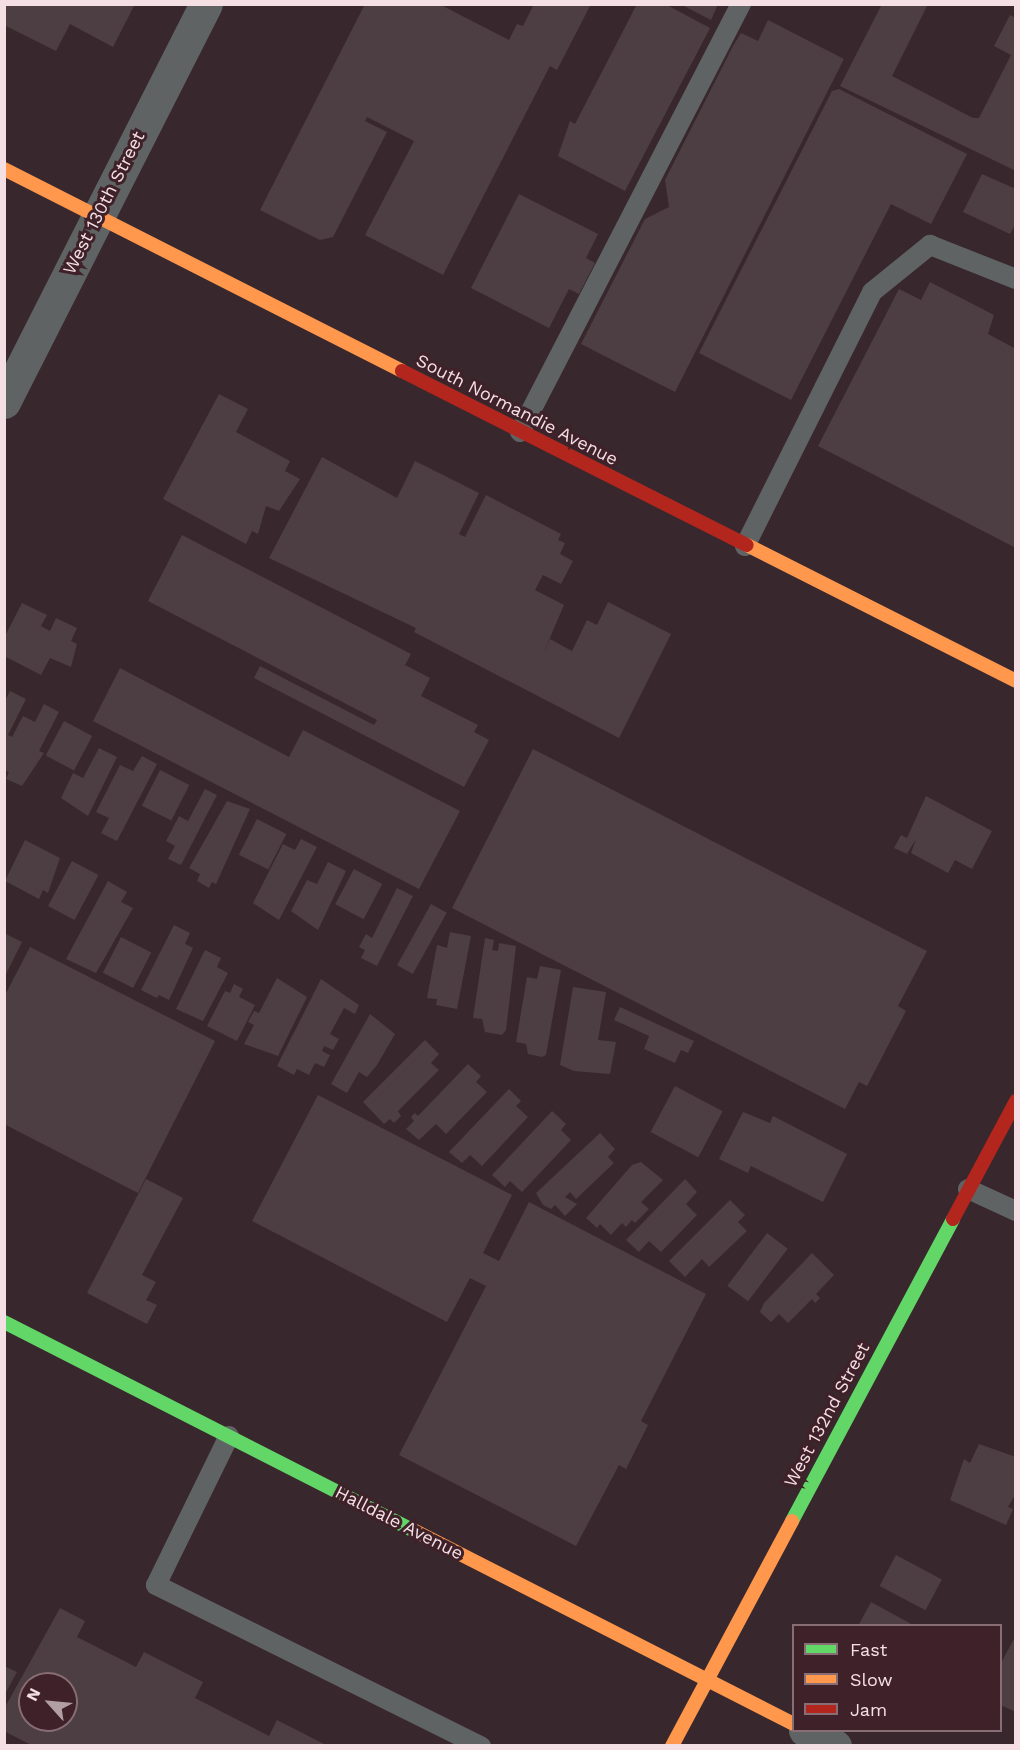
<!DOCTYPE html>
<html>
<head>
<meta charset="utf-8">
<style>
  body { margin:0 }
  #map { position:relative; width:1020px; height:1750px; overflow:hidden; background:#38282d; font-family:"Work Sans",sans-serif }
  div>[style] { position:absolute }
  [style*='--x'] { left:calc(var(--x)*1px); top:calc(var(--y)*1px); width:calc(var(--w)*1px); rotate:calc(var(--a)*1deg) }
  .building>* { inset:0; background:#4c3e42; transform-origin:0 0 }
  .lane>* { height:20px; margin:-10px; padding:0 10px; transform-origin:10px; border-radius:10px; background:#606363 }
  .street>* { height:33px; margin:-16.5px; padding:0 16.5px; transform-origin:16.5px; border-radius:16.5px; background:#606363 }
  .fast>* { height:14px; margin:-7px; padding:0 7px; transform-origin:7px; border-radius:7px; background:#63d668 }
  .slow>* { height:14px; margin:-7px; padding:0 7px; transform-origin:7px; border-radius:7px; background:#ff974d }
  .jam>* { height:14px; margin:-7px; padding:0 7px; transform-origin:7px; border-radius:7px; background:#b3261e }
  span { translate:-50% -50%; white-space:nowrap; text-align:center; line-height:1.15; -webkit-text-stroke:6px #3f212a; paint-order:stroke }
  .street-label { font-size:18px; color:#f4dfe4 }
  .frame { position:absolute; inset:0; border:6px solid #f4dfe4; pointer-events:none }
  .legend { position:absolute; left:792px; top:1624px; width:210px; height:108px; box-sizing:border-box; background:#3f212a; border:2px solid #876d74; margin:0; padding:8px 10px; list-style:none; font-size:18px; color:#f4dfe4 }
  .legend li { display:flex; align-items:center; gap:12px; height:30px }
  .legend b { width:30px; border:2px solid #876d74 }
  .north { position:absolute; left:18px; top:1672px; width:60px; height:60px; box-sizing:border-box; background:#3f212a; border:2px solid #876d74; border-radius:50%; rotate:297deg; font-size:16px; font-weight:700; line-height:24px; text-align:center; color:#f4dfe4 }
  .north::after { content:''; display:block; margin:auto; width:21px; height:27px; background:#b29fa4; clip-path:polygon(50% 0,100% 100%,50% 72%,0 100%) }
</style>
</head>
<body>
<div id="map">
  <div class="building">
    <i style="clip-path:polygon(4px 4px,135px 4px,113px 47px,70px 24px,56px 51px,4px 25px)"></i>
    <i style="clip-path:polygon(365px 4px,439px 4px,509px 40px,517px 24px,523px 26px,534px 4px,591px 4px,557px 70px,550px 66px,443px 275px,365px 235px,414px 141px,367px 117px,365px 121px,387px 132px,333px 237px,320px 240px,260px 210px)"></i>
    <i style="clip-path:polygon(637px 4px,665px 4px,710px 28px,625px 191px,558px 156px,570px 121px,575px 124px)"></i>
    <i style="clip-path:polygon(680px 4px,718px 4px,711px 20px)"></i>
    <i style="clip-path:polygon(882px 4px,928px 4px,892px 76px,973px 118px,979px 118px,1011px 55px,994px 46px,1010px 15px,1016px 18px,1016px 171px,840px 86px)"></i>
    <i style="clip-path:polygon(768px 20px,844px 59px,675px 392px,581px 344px,645px 219px,669px 207px,665px 180px,733px 46px,741px 33px,758px 41px)"></i>
    <i style="clip-path:polygon(839px 89px,967px 154px,931px 224px,891px 204px,791px 400px,699px 353px,832px 91px)"></i>
    <i style="clip-path:polygon(982px 174px,1016px 189px,1016px 223px,1010px 234px,963px 212px)"></i>
    <i style="clip-path:polygon(519px 194px,598px 234px,586px 258px,595px 263px,579px 294px,569px 289px,549px 328px,471px 288px)"></i>
    <i style="clip-path:polygon(930px 282px,994px 315px,988px 334px,1016px 349px,1016px 548px,818px 446px,899px 289px,921px 300px)"></i>
    <i style="clip-path:polygon(219px 394px,248px 409px,236px 432px,290px 461px,285px 471px,300px 479px,279px 511px,266px 506px,258px 534px,252px 531px,246px 544px,163px 499px)"></i>
    <i style="clip-path:polygon(322px 457px,397px 498px,415px 461px,479px 493px,459px 534px,465px 537px,486px 495px,561px 534px,558px 540px,565px 543px,560px 554px,573px 561px,561px 584px,543px 575px,535px 590px,564px 605px,543px 654px,550px 639px,572px 651px,587px 620px,597px 625px,608px 602px,671px 634px,619px 738px,414px 632px,416px 628px,269px 558px)"></i>
    <i style="clip-path:polygon(182px 535px,411px 654px,405px 665px,430px 678px,421px 696px,478px 725px,474px 732px,489px 740px,464px 787px,254px 678px,260px 666px,374px 725px,377px 720px,148px 601px)"></i>
    <i style="clip-path:polygon(22px 603px,47px 615px,41px 626px,50px 631px,56px 618px,77px 628px,71px 641px,77px 644px,71px 667px,50px 658px,41px 675px,4px 656px,4px 638px)"></i>
    <i style="clip-path:polygon(120px 668px,289px 757px,303px 730px,460px 811px,419px 889px,93px 721px)"></i>
    <i style="clip-path:polygon(10px 691px,26px 699px,8px 735px,12px 737px,23px 716px,35px 722px,44px 704px,59px 712px,39px 751px,44px 753px,22px 786px,6px 779px,9px 772px,5px 770px,4px 703px)"></i>
    <i style="left:64px;top:721px;width:32px;height:39px;rotate:28deg"></i>
    <i style="clip-path:polygon(99px 748px,117px 757px,88px 816px,61px 798px,73px 773px,83px 778px)"></i>
    <i style="clip-path:polygon(533px 749px,927px 951px,898px 1006px,906px 1011px,867px 1086px,859px 1082px,845px 1109px,452px 908px)"></i>
    <i style="clip-path:polygon(142px 756px,157px 764px,117px 841px,101px 833px,109px 818px,96px 812px,120px 765px,133px 771px)"></i>
    <i style="left:160px;top:770px;width:33px;height:40px;rotate:27deg"></i>
    <i style="clip-path:polygon(205px 789px,217px 795px,181px 865px,168px 859px,175px 846px,166px 841px,179px 816px,188px 821px)"></i>
    <i style="clip-path:polygon(926px 796px,992px 831px,972px 869px,955px 860px,948px 873px,911px 853px,916px 839px,907px 854px,894px 848px,901px 835px,907px 838px)"></i>
    <i style="clip-path:polygon(227px 801px,250px 809px,216px 884px,212px 882px,209px 888px,197px 881px,200px 874px,189px 868px)"></i>
    <i style="left:257px;top:819px;width:33px;height:40px;rotate:27deg"></i>
    <i style="clip-path:polygon(301px 839px,317px 847px,279px 920px,253px 903px,283px 844px,295px 850px)"></i>
    <i style="clip-path:polygon(25px 840px,60px 858px,48px 893px,43px 890px,39px 899px,5px 881px)"></i>
    <i style="left:72px;top:861px;width:30px;height:51px;rotate:28deg"></i>
    <i style="clip-path:polygon(328px 862px,346px 871px,318px 930px,291px 911px,307px 880px,317px 884px)"></i>
    <i style="left:354px;top:869px;width:32px;height:40px;rotate:28deg"></i>
    <i style="clip-path:polygon(108px 881px,127px 892px,121px 902px,133px 908px,96px 973px,66px 959px)"></i>
    <i style="clip-path:polygon(397px 888px,413px 896px,377px 966px,361px 958px,365px 950px,359px 947px,366px 934px,372px 938px)"></i>
    <i style="left:431px;top:904px;width:18px;height:70px;rotate:29deg"></i>
    <i style="clip-path:polygon(174px 925px,190px 933px,185px 944px,193px 948px,169px 1000px,159px 995px,157px 998px,141px 990px)"></i>
    <i style="clip-path:polygon(450px 932px,471px 936px,457px 1009px,436px 1005px,437px 999px,427px 998px,437px 945px,447px 948px)"></i>
    <i style="clip-path:polygon(4px 933px,22px 942px,4px 978px)"></i>
    <i style="left:121px;top:937px;width:34px;height:40px;rotate:27deg"></i>
    <i style="clip-path:polygon(485px 938px,494px 940px,492px 950px,498px 951px,499px 943px,516px 946px,506px 1030px,502px 1035px,485px 1032px,482px 1019px,473px 1018px)"></i>
    <i style="clip-path:polygon(30px 947px,215px 1041px,138px 1193px,4px 1124px,4px 997px)"></i>
    <i style="clip-path:polygon(205px 950px,221px 958px,217px 967px,228px 973px,203px 1021px,176px 1009px)"></i>
    <i style="clip-path:polygon(540px 966px,561px 970px,546px 1055px,542px 1057px,528px 1054px,526px 1044px,516px 1042px,527px 977px,537px 979px)"></i>
    <i style="clip-path:polygon(277px 978px,307px 997px,278px 1056px,244px 1044px,254px 1025px,248px 1022px,254px 1011px,259px 1013px)"></i>
    <i style="clip-path:polygon(321px 979px,359px 1005px,355px 1014px,344px 1008px,330px 1034px,339px 1039px,333px 1050px,324px 1046px,322px 1051px,330px 1055px,324px 1067px,315px 1063px,309px 1075px,297px 1069px,294px 1075px,277px 1066px)"></i>
    <i style="clip-path:polygon(234px 984px,243px 989px,239px 997px,255px 1005px,237px 1041px,207px 1026px,225px 991px,230px 993px)"></i>
    <i style="clip-path:polygon(573px 987px,606px 992px,598px 1040px,616px 1042px,610px 1074px,574px 1071px,560px 1065px)"></i>
    <i style="clip-path:polygon(620px 1007px,694px 1041px,688px 1053px,681px 1050px,675px 1063px,644px 1049px,649px 1036px,614px 1020px)"></i>
    <i style="clip-path:polygon(370px 1014px,395px 1034px,377px 1065px,367px 1077px,359px 1072px,347px 1093px,331px 1084px)"></i>
    <i style="clip-path:polygon(425px 1040px,439px 1054px,431px 1063px,439px 1070px,398px 1111px,401px 1116px,394px 1123px,390px 1119px,384px 1124px,363px 1102px)"></i>
    <i style="clip-path:polygon(468px 1064px,481px 1076px,476px 1082px,487px 1092px,446px 1134px,436px 1124px,419px 1140px,406px 1129px,414px 1121px,411px 1117px,415px 1113px,418px 1116px)"></i>
    <i style="left:675px;top:1086px;width:54px;height:52px;rotate:28deg"></i>
    <i style="clip-path:polygon(509px 1089px,521px 1101px,516px 1106px,528px 1117px,482px 1166px,470px 1155px,462px 1163px,449px 1152px)"></i>
    <i style="clip-path:polygon(318px 1095px,512px 1195px,483px 1253px,499px 1261px,529px 1202px,706px 1294px,641px 1421px,648px 1425px,626px 1469px,619px 1465px,576px 1546px,399px 1455px,486px 1286px,470px 1278px,447px 1322px,252px 1221px)"></i>
    <i style="clip-path:polygon(552px 1111px,566px 1124px,561px 1130px,571px 1140px,522px 1192px,510px 1181px,505px 1187px,492px 1175px)"></i>
    <i style="clip-path:polygon(743px 1112px,770px 1123px,773px 1116px,847px 1154px,823px 1202px,751px 1166px,748px 1173px,719px 1159px)"></i>
    <i style="clip-path:polygon(600px 1133px,615px 1149px,608px 1157px,614px 1163px,576px 1199px,570px 1192px,565px 1197px,577px 1204px,565px 1216px,555px 1205px,551px 1209px,543px 1205px,536px 1193px)"></i>
    <i style="clip-path:polygon(641px 1162px,663px 1180px,641px 1202px,649px 1209px,635px 1223px,632px 1220px,626px 1227px,622px 1223px,611px 1235px,600px 1224px,597px 1228px,586px 1218px,632px 1165px)"></i>
    <i style="clip-path:polygon(146px 1179px,183px 1198px,142px 1275px,156px 1282px,146px 1300px,157px 1305px,147px 1324px,87px 1293px)"></i>
    <i style="clip-path:polygon(685px 1179px,697px 1192px,686px 1204px,697px 1215px,661px 1252px,649px 1241px,639px 1252px,626px 1240px)"></i>
    <i style="clip-path:polygon(730px 1200px,745px 1215px,738px 1222px,747px 1231px,709px 1267px,702px 1259px,685px 1277px,669px 1261px)"></i>
    <i style="left:767px;top:1233px;width:26px;height:66px;rotate:37deg"></i>
    <i style="clip-path:polygon(812px 1253px,834px 1275px,816px 1294px,820px 1298px,815px 1303px,812px 1299px,788px 1323px,779px 1314px,771px 1322px,760px 1312px,764px 1303px)"></i>
    <i style="clip-path:polygon(979px 1444px,1016px 1457px,1016px 1493px,1008px 1507px,1013px 1509px,1006px 1525px,950px 1500px,964px 1459px,970px 1463px)"></i>
    <i style="left:896px;top:1555px;width:52px;height:35px;rotate:28deg"></i>
    <i style="clip-path:polygon(871px 1602px,915px 1626px,858px 1626px)"></i>
    <i style="clip-path:polygon(evenodd,60px 1608px,85px 1621px,77px 1637px,136px 1667px,144px 1652px,203px 1682px,195px 1698px,269px 1736px,277px 1720px,328px 1746px,33px 1746px,4px 1731px,4px 1709px,60px 1608px,30px 1684px,66px 1684px,66px 1720px,30px 1720px,30px 1684px)"></i>
    <i style="clip-path:polygon(1016px 1635px,1016px 1712px,1000px 1705px,1000px 1665px)"></i>
    <i style="clip-path:polygon(4px 1666px,17px 1672px,4px 1696px)"></i>
  </div>
  <div class="lane">
    <i style="--x:520;--y:432;--w:482;--a:-62.7"></i>
    <i style="--x:745;--y:546;--w:284;--a:-63.4"></i>
    <i style="--x:872;--y:292;--w:75;--a:-39"></i>
    <i style="--x:930;--y:245;--w:92;--a:21.6"></i>
    <i style="--x:968;--y:1189;--w:53;--a:24.6"></i>
    <i style="--x:229;--y:1436;--w:166;--a:116.1"></i>
    <i style="--x:156;--y:1585;--w:363;--a:26.4"></i>
  </div>
  <div class="street">
    <i style="--x:4;--y:402;--w:446;--a:-63.1"></i>
    <i style="--x:805;--y:1730;--w:34;--a:28"></i>
  </div>
  <div class="fast">
    <i style="--x:4;--y:1322;--w:461;--a:27"></i>
    <i style="--x:792;--y:1521;--w:342;--a:-61.9"></i>
  </div>
  <div class="slow">
    <i style="--x:4;--y:169;--w:446;--a:26.9"></i>
    <i style="--x:747;--y:545;--w:301;--a:26.8"></i>
    <i style="--x:415;--y:1531;--w:425;--a:27"></i>
    <i style="--x:672;--y:1746;--w:255;--a:-61.9"></i>
  </div>
  <div class="jam">
    <i style="--x:402;--y:371;--w:386;--a:26.8"></i>
    <i style="--x:953;--y:1219;--w:134;--a:-61.9"></i>
  </div>
  <div class="street-label">
    <span style="left:104px;top:203px;rotate:-63deg">West 130th Street</span>
    <span style="left:517px;top:410px;rotate:27deg">South Normandie Avenue</span>
    <span style="left:827px;top:1415px;rotate:-62deg">West 132nd Street</span>
    <span style="left:399px;top:1523px;rotate:27deg">Halldale Avenue</span>
  </div>
  <div class="frame"></div>
  <ul class="legend">
  <li><b style="height:8px;background:#63d668"></b>Fast</li>
  <li><b style="height:8px;background:#ff974d"></b>Slow</li>
  <li><b style="height:8px;background:#b3261e"></b>Jam</li>
  </ul>
  <div class="north">N</div>
</div>
</body>
</html>
